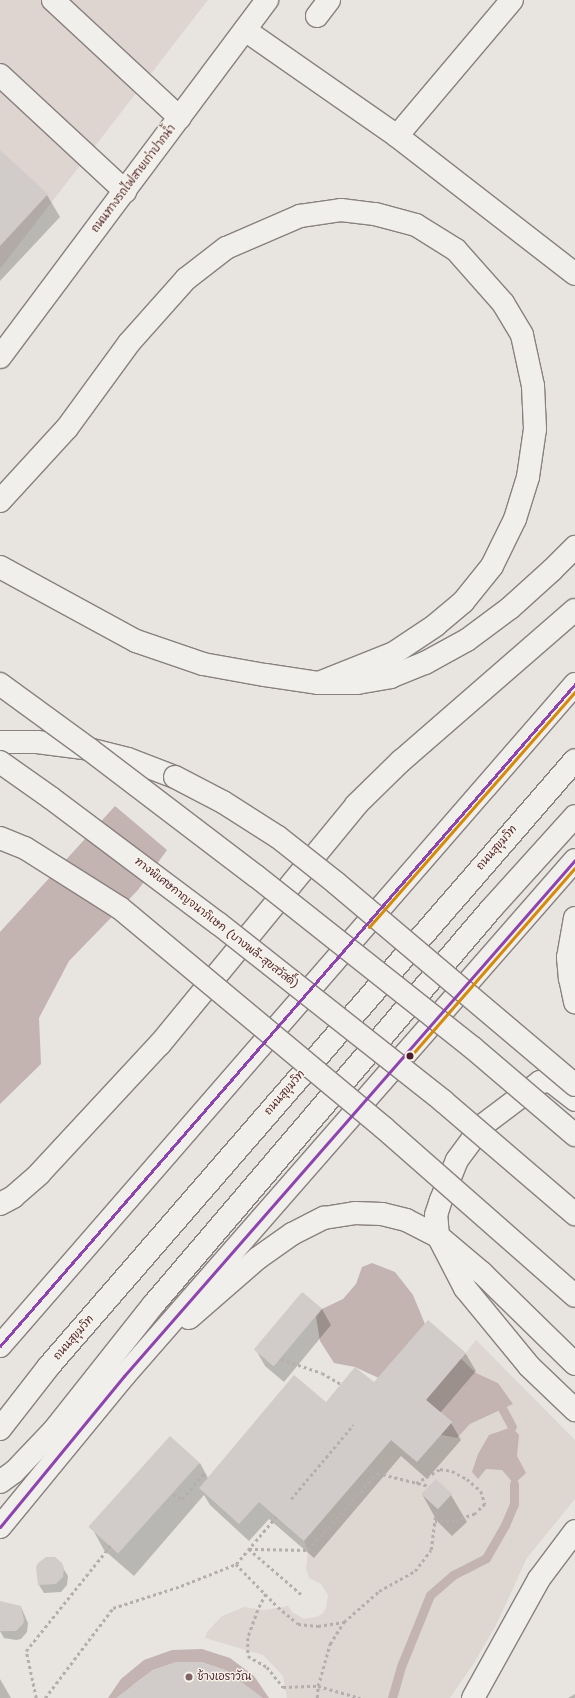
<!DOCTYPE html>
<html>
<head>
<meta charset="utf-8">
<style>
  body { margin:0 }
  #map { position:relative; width:575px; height:1698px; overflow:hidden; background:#e8e5e0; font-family:"Shantell Sans","Playpen Sans Thai",sans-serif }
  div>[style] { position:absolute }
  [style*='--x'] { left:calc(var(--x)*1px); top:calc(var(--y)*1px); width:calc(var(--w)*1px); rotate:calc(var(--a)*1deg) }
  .built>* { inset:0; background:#ded5d0 }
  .green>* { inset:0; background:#ded6d0 }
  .water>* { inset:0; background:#c3b4b1 }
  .shadow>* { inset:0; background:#0003 }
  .stream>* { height:9px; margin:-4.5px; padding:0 4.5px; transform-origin:4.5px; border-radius:4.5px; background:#c3b4b1 }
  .building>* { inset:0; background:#d1ccc9; transform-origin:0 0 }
  .path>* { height:2.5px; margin-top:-1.25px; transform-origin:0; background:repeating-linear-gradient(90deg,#b4aeac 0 3px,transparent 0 6px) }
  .roads { filter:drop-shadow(1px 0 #898080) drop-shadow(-1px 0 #898080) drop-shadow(0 1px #898080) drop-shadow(0 -1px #898080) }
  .minor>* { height:22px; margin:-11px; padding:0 11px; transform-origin:11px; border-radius:11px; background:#f0efeb }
  .major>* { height:22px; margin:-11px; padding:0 11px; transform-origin:11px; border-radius:11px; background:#f0efeb }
  .highway>* { height:22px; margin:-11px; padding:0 11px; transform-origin:11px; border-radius:11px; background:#f0efeb }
  .bridges { filter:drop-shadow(1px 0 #898080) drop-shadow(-1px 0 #898080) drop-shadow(0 1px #898080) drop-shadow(0 -1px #898080) }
  .highway-bridge>* { height:22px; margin:-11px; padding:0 11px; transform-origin:11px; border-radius:11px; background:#f0efeb }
  .bus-1>* { height:3px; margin:-1.5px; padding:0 1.5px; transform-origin:1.5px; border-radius:1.5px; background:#8e44ad }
  .bus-2>* { height:3px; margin:-1.5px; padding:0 1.5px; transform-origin:1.5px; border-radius:1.5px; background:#d48b09 }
  .dots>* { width:11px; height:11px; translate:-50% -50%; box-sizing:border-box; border:2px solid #f7f3e8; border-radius:50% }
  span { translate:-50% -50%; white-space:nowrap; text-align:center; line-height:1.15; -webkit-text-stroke:3px #f7f3e8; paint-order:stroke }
  .street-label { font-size:11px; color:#4a1f2b }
  .poi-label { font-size:11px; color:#4a1f2b }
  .left { translate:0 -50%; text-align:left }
</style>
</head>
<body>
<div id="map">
  <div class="built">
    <i style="clip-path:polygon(0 0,208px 0,0 269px)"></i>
  </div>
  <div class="green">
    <i style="clip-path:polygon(476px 1340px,575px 1440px,575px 1499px,527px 1558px,496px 1625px,474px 1663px,450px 1698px,287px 1698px,283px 1676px,263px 1655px,205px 1638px,207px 1632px,222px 1616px,244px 1607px,264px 1610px,288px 1606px,292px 1612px,304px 1619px,316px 1617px,322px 1614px,326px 1608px,328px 1595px,321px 1584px,309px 1578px,306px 1569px,308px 1550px,304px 1541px,391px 1440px,417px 1462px,441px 1435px,457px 1438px,470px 1424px,513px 1404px,498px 1383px,476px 1373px,461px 1359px)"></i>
  </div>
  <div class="water">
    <i style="clip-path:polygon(115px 806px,167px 850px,138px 890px,69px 961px,39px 1018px,41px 1064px,0 1104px,0 932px)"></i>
    <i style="clip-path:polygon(372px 1263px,395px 1272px,413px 1295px,425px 1324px,476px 1373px,498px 1383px,513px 1404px,470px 1424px,457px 1438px,441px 1435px,452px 1422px,426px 1400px,355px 1367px,334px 1363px,320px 1341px,316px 1317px,322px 1309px,343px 1299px,356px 1284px,362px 1267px)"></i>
    <i style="clip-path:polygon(512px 1427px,519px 1435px,517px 1456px,526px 1473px,514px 1484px,502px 1470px,486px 1469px,478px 1479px,472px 1472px,478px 1454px,489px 1435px)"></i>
    <i style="clip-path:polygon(202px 1649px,230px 1658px,254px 1676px,269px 1698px,254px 1698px,245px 1685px,225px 1670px,201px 1662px,177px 1662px,153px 1670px,133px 1685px,124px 1698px,108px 1698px,121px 1679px,144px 1660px,172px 1650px)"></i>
  </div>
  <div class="shadow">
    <i style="clip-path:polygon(0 151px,47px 195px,60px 217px,0 281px)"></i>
    <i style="clip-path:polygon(303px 1293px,322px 1309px,331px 1325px,284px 1382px,265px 1366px,256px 1350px)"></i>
    <i style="clip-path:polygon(428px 1322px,466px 1354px,476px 1371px,440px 1413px,451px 1423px,461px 1440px,427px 1479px,401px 1456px,314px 1558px,269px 1519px,249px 1541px,210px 1505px,204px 1495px,134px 1576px,104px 1550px,92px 1528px,200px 1463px,208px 1478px,326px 1403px,374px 1384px)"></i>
    <i style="clip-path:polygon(436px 1480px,451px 1495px,467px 1522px,452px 1536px,437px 1521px,422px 1494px)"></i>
    <i style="clip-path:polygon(63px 1568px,68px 1576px,67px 1585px,61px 1592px,44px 1593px,39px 1585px)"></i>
    <i style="clip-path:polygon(21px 1607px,28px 1623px,27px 1632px,21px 1639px,16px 1640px,4px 1638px,0 1631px,0 1610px)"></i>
    <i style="clip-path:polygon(0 1679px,11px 1698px,0 1698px)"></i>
    <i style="clip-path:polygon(575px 1694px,575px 1698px,568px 1698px)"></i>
  </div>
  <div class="stream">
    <i style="--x:502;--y:1408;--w:21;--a:62"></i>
    <i style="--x:392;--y:1698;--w:35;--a:-74"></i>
    <i style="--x:402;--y:1664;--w:74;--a:-67.9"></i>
    <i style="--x:430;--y:1595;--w:30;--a:-41"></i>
    <i style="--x:453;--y:1575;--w:37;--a:-27"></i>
    <i style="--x:486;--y:1558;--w:38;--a:-60"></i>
    <i style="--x:505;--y:1525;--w:23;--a:-67"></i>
    <i style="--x:514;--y:1504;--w:20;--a:-90"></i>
  </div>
  <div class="building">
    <i style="clip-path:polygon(0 150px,48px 194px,0 246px)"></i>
    <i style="left:302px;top:1292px;width:26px;height:75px;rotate:40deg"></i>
    <i style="clip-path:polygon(428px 1320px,466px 1353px,426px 1400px,452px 1422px,417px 1462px,391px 1440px,304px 1541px,259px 1502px,239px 1524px,199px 1488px,294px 1375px,326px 1402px,355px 1367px,374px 1382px)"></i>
    <i style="left:170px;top:1436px;width:40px;height:122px;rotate:42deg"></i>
    <i style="left:436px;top:1479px;width:22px;height:21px;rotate:43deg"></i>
    <i style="clip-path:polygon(46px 1557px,55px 1557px,62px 1563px,64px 1568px,63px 1577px,56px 1584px,38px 1585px,36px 1567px,38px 1563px)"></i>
    <i style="clip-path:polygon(0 1601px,21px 1606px,24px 1620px,23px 1624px,16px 1631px,0 1631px)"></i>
    <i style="clip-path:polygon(176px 1662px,201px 1662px,225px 1670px,263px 1698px,116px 1698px,153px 1670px)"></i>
  </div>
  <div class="path">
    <i style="--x:281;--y:1359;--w:43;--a:18.9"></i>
    <i style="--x:322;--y:1373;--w:22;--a:30"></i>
    <i style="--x:416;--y:1483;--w:28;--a:-30"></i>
    <i style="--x:440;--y:1469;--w:12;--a:9"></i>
    <i style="--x:452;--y:1471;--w:17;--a:28"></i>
    <i style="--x:467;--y:1479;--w:18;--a:41"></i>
    <i style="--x:481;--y:1491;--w:14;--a:73"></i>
    <i style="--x:485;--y:1504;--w:14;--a:135"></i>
    <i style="--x:475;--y:1514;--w:21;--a:161"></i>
    <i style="--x:455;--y:1521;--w:20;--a:177"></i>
    <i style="--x:173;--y:1494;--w:10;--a:29"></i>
    <i style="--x:182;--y:1499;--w:33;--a:-50"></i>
    <i style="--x:203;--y:1474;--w:6;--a:45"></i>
    <i style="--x:291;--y:1499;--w:97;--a:-50"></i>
    <i style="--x:249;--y:1549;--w:59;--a:1"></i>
    <i style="--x:308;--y:1550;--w:103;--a:-48.1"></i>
    <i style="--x:377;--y:1473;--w:54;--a:14"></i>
    <i style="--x:249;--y:1549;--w:69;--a:40.9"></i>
    <i style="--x:236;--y:1564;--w:60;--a:45.7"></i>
    <i style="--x:278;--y:1607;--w:26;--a:40"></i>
    <i style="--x:298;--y:1624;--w:20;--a:6"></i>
    <i style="--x:318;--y:1626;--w:26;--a:-9"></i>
    <i style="--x:266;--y:1594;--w:18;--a:117"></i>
    <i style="--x:258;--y:1610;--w:30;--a:110"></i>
    <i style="--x:248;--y:1638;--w:18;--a:90"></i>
    <i style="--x:248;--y:1656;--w:22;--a:30"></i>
    <i style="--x:267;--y:1667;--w:26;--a:51"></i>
    <i style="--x:283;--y:1687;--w:35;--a:-2"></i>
    <i style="--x:318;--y:1686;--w:44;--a:15.9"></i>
    <i style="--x:36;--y:1698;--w:48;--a:-102"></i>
    <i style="--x:26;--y:1651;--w:136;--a:-51.3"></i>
    <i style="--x:45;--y:1698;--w:113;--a:-52.9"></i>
    <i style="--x:113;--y:1608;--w:71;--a:-17.9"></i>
    <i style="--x:181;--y:1586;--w:59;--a:-21.8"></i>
    <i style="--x:236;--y:1564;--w:62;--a:-49.6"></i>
    <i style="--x:317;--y:1698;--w:12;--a:-85"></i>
    <i style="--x:318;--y:1686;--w:44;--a:-74.1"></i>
    <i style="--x:330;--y:1644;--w:26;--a:-58"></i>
    <i style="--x:344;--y:1622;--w:47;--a:-41.5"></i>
    <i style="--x:379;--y:1591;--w:41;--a:-29.1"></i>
    <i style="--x:415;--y:1571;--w:26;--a:-53"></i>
    <i style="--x:431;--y:1550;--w:40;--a:-82.9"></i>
  </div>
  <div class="roads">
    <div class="minor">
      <i style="--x:53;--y:0;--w:173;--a:42.9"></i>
      <i style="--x:317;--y:16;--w:20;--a:-53"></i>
      <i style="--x:245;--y:30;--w:185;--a:34.9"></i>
      <i style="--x:397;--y:136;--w:225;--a:37.8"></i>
      <i style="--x:0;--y:75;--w:171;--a:42.9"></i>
      <i style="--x:397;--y:136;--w:178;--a:-49.8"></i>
      <i style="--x:438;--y:1236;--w:59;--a:62.6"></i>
      <i style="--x:465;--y:1288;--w:101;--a:50.6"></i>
      <i style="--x:529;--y:1366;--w:64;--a:43.7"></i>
      <i style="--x:473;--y:1698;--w:136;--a:-61"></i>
      <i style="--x:539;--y:1579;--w:60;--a:-53.1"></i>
    </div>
    <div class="major">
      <i style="--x:0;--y:357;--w:446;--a:-53.2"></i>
    </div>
    <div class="highway">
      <i style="--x:0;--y:501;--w:99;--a:-47.5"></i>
      <i style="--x:67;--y:428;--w:105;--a:-53.9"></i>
      <i style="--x:129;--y:343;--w:86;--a:-48.3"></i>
      <i style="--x:186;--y:279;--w:51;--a:-37.8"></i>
      <i style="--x:226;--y:248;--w:81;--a:-23.4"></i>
      <i style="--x:300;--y:216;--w:41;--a:-8.3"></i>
      <i style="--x:341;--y:210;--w:34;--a:7"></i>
      <i style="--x:375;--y:214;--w:42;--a:15"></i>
      <i style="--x:416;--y:225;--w:47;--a:32"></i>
      <i style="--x:456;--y:250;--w:71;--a:48.4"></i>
      <i style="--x:503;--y:303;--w:37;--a:59"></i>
      <i style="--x:522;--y:335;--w:52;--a:77.8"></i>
      <i style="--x:533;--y:386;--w:43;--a:87.3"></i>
      <i style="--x:535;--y:429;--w:49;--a:98.3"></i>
      <i style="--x:528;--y:477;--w:44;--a:107.2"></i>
      <i style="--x:515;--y:519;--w:52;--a:116.1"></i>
      <i style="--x:492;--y:566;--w:46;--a:128.9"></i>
      <i style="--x:463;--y:602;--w:35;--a:140"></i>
      <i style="--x:436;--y:625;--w:50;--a:146.3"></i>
      <i style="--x:394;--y:653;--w:81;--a:158.2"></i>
      <i style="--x:0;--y:567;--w:155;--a:28.6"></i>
      <i style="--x:136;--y:641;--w:71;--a:18.9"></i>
      <i style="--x:203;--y:664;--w:63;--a:10.1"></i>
      <i style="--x:265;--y:675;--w:55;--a:8.4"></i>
      <i style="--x:319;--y:683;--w:38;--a:0"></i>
      <i style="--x:357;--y:683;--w:34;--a:-10"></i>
      <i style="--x:390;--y:677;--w:38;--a:-22"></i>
      <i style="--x:425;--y:663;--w:48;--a:-28.7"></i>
      <i style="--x:467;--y:640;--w:54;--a:-36.7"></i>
      <i style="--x:510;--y:608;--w:57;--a:-42.1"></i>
      <i style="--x:552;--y:570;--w:33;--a:-45"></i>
      <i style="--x:0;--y:742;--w:37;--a:0"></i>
      <i style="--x:37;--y:742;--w:47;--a:7.3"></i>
      <i style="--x:84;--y:748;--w:45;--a:14"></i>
      <i style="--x:128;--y:759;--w:50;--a:21"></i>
      <i style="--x:575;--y:918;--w:40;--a:100"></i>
      <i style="--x:568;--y:957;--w:21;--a:85"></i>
      <i style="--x:570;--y:978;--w:25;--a:78"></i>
      <i style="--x:0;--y:1204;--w:15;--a:-28"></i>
      <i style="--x:13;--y:1197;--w:35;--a:-41"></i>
      <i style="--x:39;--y:1174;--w:178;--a:-47.1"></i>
      <i style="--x:160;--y:1044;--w:309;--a:-50.6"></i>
      <i style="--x:356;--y:805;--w:63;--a:-44.4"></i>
      <i style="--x:401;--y:761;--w:230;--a:-41"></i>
      <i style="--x:438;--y:1236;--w:21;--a:-95"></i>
      <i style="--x:436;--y:1215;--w:16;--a:-72"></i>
      <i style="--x:441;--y:1200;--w:43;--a:-68.2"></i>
      <i style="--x:457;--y:1160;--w:44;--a:-53.4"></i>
      <i style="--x:483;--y:1125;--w:71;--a:-37"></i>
      <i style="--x:540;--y:1082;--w:11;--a:-5"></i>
      <i style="--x:551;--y:1081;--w:31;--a:38"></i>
      <i style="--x:189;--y:1318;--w:91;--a:-41"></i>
      <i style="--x:258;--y:1258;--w:42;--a:-35.2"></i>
      <i style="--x:292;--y:1234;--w:36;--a:-27"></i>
      <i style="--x:324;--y:1218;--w:31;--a:-9"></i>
      <i style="--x:355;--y:1213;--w:27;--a:2"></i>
      <i style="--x:382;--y:1214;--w:25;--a:14"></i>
      <i style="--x:406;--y:1220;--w:36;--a:27"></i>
      <i style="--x:438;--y:1236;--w:57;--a:40.1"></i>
      <i style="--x:482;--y:1273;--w:130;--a:44.4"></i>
      <i style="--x:0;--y:1346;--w:877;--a:-49.02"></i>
      <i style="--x:0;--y:1429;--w:80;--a:-52.1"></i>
      <i style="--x:49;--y:1366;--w:802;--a:-49.04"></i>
      <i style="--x:0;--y:1482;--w:17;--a:-36"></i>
      <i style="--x:14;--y:1472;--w:58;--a:-46.4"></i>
      <i style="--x:54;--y:1430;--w:161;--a:-51.6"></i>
      <i style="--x:154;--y:1304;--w:519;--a:-49.53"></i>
      <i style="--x:491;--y:909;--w:125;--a:-47.9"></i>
      <i style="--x:0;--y:1527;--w:195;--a:-50.6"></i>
      <i style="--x:124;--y:1376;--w:685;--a:-48.85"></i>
    </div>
  </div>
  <div class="bridges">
    <div class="highway-bridge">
      <i style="--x:0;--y:684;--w:110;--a:36.1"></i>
      <i style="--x:89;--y:749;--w:210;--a:37.3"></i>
      <i style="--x:256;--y:876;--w:277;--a:38.4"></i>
      <i style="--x:473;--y:1048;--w:134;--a:40.5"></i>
      <i style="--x:0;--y:762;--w:62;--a:35.2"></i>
      <i style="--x:51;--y:798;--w:210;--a:36.9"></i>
      <i style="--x:219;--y:924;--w:285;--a:38.3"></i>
      <i style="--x:443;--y:1101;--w:174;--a:40.6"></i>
      <i style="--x:175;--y:777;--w:54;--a:27.5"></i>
      <i style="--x:223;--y:802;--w:65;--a:32.5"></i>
      <i style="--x:278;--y:837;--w:74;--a:38.4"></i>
      <i style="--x:336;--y:883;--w:313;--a:40.2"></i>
      <i style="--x:0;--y:838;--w:27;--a:22"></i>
      <i style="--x:25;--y:848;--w:112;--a:32.3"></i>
      <i style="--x:120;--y:908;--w:344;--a:39.8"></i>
      <i style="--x:384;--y:1128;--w:254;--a:41.3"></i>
    </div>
  </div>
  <div class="bus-1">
    <i style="--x:0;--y:1346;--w:877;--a:-49.02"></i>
    <i style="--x:0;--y:1527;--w:195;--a:-50.6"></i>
    <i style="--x:124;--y:1376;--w:685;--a:-48.85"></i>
  </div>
  <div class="bus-2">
    <i style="--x:369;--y:927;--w:313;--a:-48.8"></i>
    <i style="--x:409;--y:1058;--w:252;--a:-48.9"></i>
  </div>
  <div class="dots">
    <i style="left:410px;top:1056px;background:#4a1f2b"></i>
    <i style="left:189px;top:1677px;background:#81646a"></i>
  </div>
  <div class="street-label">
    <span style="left:134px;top:179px;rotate:-53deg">ถนนทางรถไฟสายเก่าปากน้ำ</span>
    <span style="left:497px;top:848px;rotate:-49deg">ถนนสุขุมวิท</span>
    <span style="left:216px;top:923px;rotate:38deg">ทางพิเศษกาญจนาภิเษก (บางพลี-สุขสวัสดิ์)</span>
    <span style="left:285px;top:1093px;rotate:-49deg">ถนนสุขุมวิท</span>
    <span style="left:74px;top:1338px;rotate:-49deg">ถนนสุขุมวิท</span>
  </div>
  <div class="poi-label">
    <span class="left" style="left:197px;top:1677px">ช้างเอราวัณ</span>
  </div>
</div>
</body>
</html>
